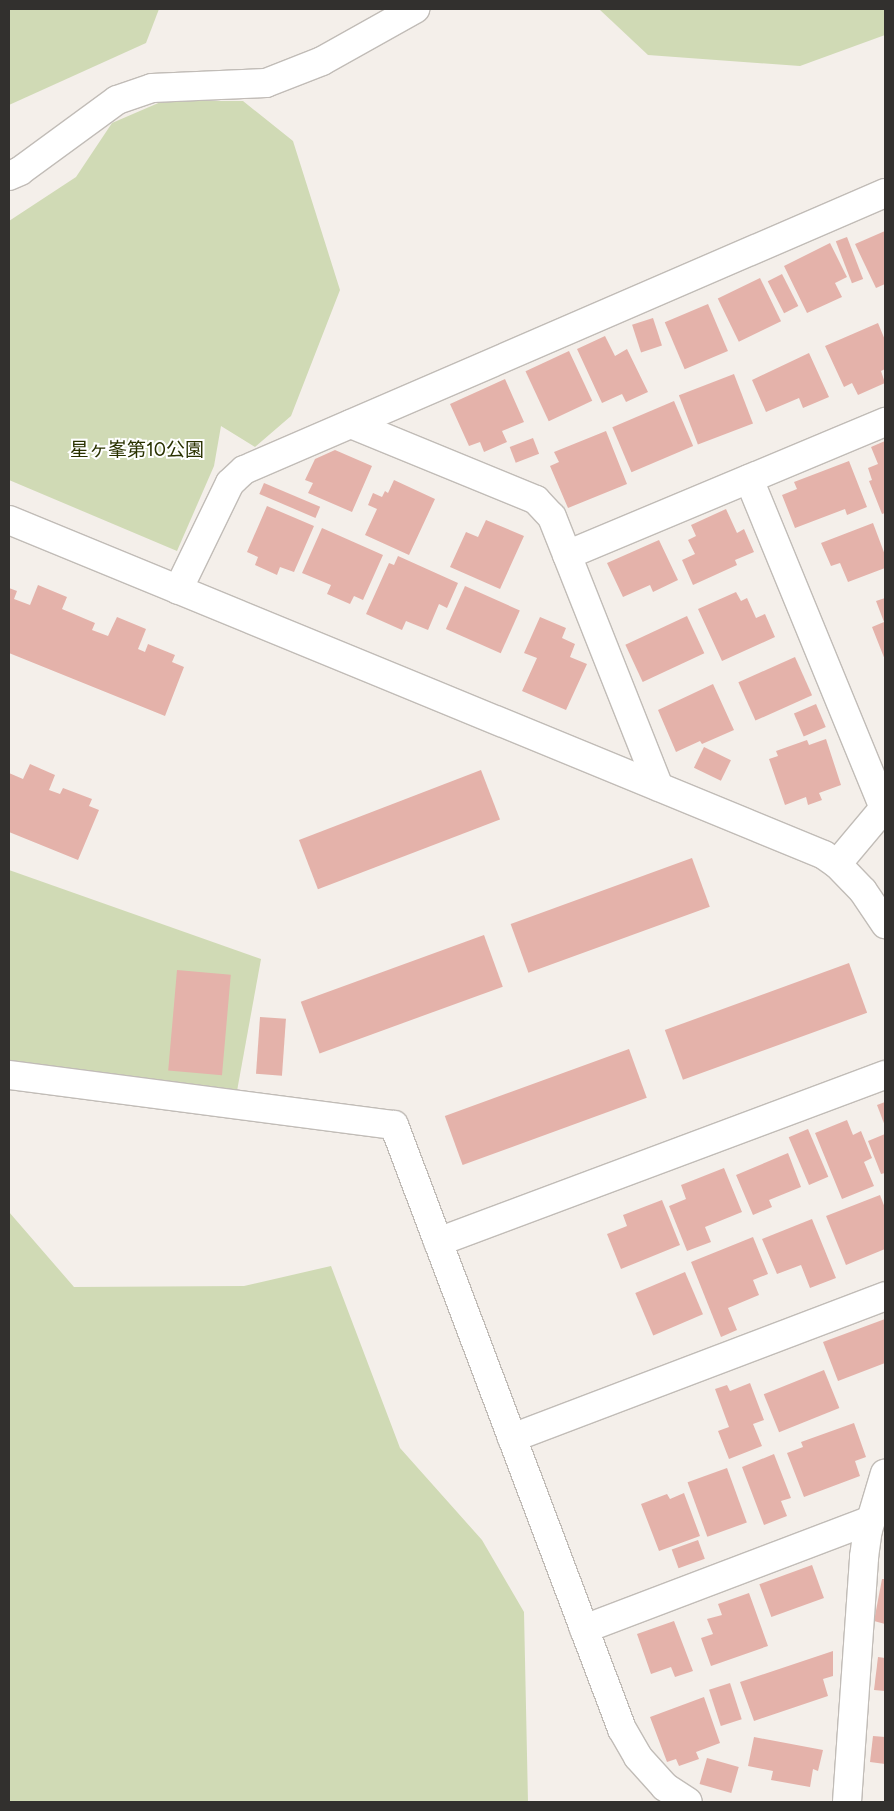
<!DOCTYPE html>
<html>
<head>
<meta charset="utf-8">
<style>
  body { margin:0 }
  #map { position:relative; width:894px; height:1811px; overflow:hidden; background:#f4efea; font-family:Figtree,"Noto Sans JP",sans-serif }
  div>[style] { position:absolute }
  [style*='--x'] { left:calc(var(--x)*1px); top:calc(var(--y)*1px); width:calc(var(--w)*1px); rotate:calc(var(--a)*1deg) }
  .green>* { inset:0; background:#d0dab5 }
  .building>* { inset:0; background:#e4b2aa; transform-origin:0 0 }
  .roads { filter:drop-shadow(1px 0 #c1bcb7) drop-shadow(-1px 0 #c1bcb7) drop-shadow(0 1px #c1bcb7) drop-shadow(0 -1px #c1bcb7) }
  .street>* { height:28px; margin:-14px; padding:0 14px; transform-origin:14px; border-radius:14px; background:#fff }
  span { translate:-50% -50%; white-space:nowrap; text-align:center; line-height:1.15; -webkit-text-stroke:4px #fff; paint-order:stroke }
  .park-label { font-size:19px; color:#2a3200 }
  .frame { position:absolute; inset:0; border:10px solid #32302e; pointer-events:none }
</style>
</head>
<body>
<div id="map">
  <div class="green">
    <i style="clip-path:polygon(9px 9px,159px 9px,146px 43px,9px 105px)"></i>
    <i style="clip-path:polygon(599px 9px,885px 9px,885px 35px,800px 66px,648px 55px)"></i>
    <i style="clip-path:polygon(163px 101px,243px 101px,293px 141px,340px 290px,291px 416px,255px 447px,221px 426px,214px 466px,177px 551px,9px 480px,9px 221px,76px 177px,112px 123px)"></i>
    <i style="clip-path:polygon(9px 870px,261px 959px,237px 1091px,9px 1063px)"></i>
    <i style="clip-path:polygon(9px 1212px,74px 1287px,244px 1286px,331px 1266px,400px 1448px,482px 1540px,524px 1612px,528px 1802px,9px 1802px)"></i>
  </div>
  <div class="building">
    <i style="clip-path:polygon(885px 231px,885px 284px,876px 288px,855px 244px)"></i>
    <i style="left:847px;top:237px;width:45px;height:12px;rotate:69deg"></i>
    <i style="clip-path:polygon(830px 243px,847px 277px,835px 283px,842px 297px,807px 313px,784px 266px)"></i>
    <i style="left:782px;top:274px;width:36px;height:16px;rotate:63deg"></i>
    <i style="left:760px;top:278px;width:48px;height:47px;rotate:64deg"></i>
    <i style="left:708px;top:304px;width:51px;height:47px;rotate:67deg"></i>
    <i style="left:653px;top:318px;width:29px;height:22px;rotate:72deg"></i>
    <i style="clip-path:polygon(878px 323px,885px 340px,885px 369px,881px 371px,885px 383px,858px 395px,852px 383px,844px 387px,825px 346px)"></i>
    <i style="clip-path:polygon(605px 336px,615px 356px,627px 349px,648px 392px,626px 402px,622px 394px,602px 403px,577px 349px)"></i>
    <i style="left:569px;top:351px;width:55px;height:48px;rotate:65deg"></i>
    <i style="clip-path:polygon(809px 353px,829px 397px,803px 408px,799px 398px,766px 412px,752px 380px)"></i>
    <i style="left:734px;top:374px;width:53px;height:59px;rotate:69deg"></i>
    <i style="clip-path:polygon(505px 379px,524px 422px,502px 431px,507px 442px,484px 452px,480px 442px,469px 446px,450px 404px)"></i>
    <i style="left:674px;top:401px;width:49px;height:67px;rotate:67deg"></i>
    <i style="clip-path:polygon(606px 431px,627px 484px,568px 508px,550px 466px,559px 462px,554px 452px)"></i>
    <i style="left:533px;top:438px;width:17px;height:25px;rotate:69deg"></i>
    <i style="clip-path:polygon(885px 441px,885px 513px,882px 514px,869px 481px,872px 480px,868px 468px,878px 464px,871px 447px)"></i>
    <i style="clip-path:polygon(335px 450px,372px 466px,352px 512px,308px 493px,313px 483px,305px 480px,315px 459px)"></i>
    <i style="clip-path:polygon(849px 461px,867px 507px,847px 515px,845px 509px,795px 528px,782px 495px,797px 489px,794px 482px)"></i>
    <i style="clip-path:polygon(394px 480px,435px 499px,409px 555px,365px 535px,377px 509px,368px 505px,373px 493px,382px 497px,385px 491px,388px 493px)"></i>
    <i style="left:264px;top:483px;width:61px;height:12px;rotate:23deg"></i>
    <i style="clip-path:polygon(267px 506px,314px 526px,294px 572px,280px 567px,277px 575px,255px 565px,258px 557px,247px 552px)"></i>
    <i style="clip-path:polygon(726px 509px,737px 533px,744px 529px,754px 552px,735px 560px,737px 565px,693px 585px,682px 560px,695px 554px,688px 540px,696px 536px,691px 525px)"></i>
    <i style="clip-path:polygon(486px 520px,524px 536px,500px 589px,450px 567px,466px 532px,478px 537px)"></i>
    <i style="clip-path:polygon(873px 523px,885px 555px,885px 568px,848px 582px,840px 563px,831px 566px,821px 543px)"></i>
    <i style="clip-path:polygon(322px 528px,383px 555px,363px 600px,354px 596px,350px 604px,327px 594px,331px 585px,302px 573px)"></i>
    <i style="clip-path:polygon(659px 540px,678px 580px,653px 592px,650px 585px,623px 597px,607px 563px)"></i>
    <i style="clip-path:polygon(398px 556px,458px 583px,447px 608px,439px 604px,428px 630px,406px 621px,402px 630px,366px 614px,389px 563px,394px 565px)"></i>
    <i style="clip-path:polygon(38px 585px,67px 597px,62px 609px,95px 623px,92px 630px,108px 636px,117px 617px,146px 629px,138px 649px,145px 652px,148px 644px,175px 655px,172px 662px,184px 667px,165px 716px,9px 653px,9px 588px,17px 591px,14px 599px,30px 605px)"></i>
    <i style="left:465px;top:586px;width:60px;height:47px;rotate:24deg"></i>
    <i style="clip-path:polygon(736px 592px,741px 601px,747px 598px,756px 618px,765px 614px,775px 637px,722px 661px,698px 609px)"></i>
    <i style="clip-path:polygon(885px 598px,885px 660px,872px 627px,884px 622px,876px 601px)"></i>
    <i style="left:687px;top:616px;width:41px;height:68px;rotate:65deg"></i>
    <i style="clip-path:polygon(540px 617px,566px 628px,562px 638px,575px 644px,570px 657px,587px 664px,566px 710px,522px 691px,537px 658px,524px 653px)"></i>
    <i style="left:795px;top:657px;width:42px;height:62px;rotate:66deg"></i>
    <i style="clip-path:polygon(713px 684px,734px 730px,702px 744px,700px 741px,676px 752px,658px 710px)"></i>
    <i style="left:816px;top:704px;width:25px;height:24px;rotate:67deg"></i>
    <i style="clip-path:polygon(826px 739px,841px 785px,819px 793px,822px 800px,808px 805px,806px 797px,785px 805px,769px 759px,778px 756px,776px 751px,807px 740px,809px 745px)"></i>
    <i style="left:704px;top:747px;width:30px;height:23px;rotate:26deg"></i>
    <i style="clip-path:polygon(30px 764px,55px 775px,49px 790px,60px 794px,63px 788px,92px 799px,89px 806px,99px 810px,78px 860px,9px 832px,9px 773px,23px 779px)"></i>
    <i style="left:481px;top:770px;width:53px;height:195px;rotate:69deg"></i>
    <i style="left:692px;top:858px;width:52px;height:193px;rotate:70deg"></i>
    <i style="left:484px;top:935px;width:55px;height:195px;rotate:70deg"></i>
    <i style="left:849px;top:963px;width:53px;height:196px;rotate:70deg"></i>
    <i style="left:177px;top:970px;width:54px;height:101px;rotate:5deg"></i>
    <i style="left:260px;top:1017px;width:26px;height:57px;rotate:4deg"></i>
    <i style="left:629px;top:1049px;width:52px;height:196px;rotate:70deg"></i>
    <i style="clip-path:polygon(885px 1102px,885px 1126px,877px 1105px)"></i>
    <i style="clip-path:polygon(847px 1120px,853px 1135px,861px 1131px,872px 1158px,864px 1162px,874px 1186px,842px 1199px,815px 1133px)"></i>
    <i style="left:808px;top:1129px;width:52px;height:21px;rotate:67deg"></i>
    <i style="clip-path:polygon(885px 1134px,885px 1173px,881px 1174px,868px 1141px)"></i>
    <i style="clip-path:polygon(788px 1153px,801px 1187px,769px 1200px,772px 1207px,753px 1215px,736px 1175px)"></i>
    <i style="clip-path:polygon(724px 1168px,742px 1212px,705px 1227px,711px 1242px,687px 1251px,669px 1206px,686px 1199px,681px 1185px)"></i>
    <i style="clip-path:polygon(880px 1195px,885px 1208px,885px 1249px,846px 1265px,826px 1216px)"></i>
    <i style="clip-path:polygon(662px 1200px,680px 1245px,621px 1269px,607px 1234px,627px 1226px,623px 1215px)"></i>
    <i style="clip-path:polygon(812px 1219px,836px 1278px,810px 1288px,801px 1265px,777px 1274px,762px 1239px)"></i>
    <i style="clip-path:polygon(753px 1237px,768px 1274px,753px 1280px,759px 1295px,728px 1308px,737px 1330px,721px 1337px,691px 1262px)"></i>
    <i style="left:685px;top:1272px;width:46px;height:54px;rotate:67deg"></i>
    <i style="clip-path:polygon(885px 1319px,885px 1363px,838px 1381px,823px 1342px)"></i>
    <i style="left:824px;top:1370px;width:41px;height:65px;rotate:68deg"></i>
    <i style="clip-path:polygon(750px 1383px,764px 1420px,753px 1424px,762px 1446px,729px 1459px,718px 1431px,729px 1427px,715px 1389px,727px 1385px,730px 1391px)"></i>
    <i style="clip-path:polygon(854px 1423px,866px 1457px,855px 1461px,860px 1476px,804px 1497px,787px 1453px,803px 1447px,801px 1442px)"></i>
    <i style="clip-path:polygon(774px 1454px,791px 1498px,781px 1501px,787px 1516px,764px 1525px,742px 1467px)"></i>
    <i style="left:727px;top:1468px;width:58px;height:42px;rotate:70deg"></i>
    <i style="clip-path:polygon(684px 1493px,700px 1536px,659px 1551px,641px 1504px,667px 1494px,670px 1499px)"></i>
    <i style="left:698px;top:1540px;width:20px;height:28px;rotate:70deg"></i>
    <i style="left:812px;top:1565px;width:35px;height:56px;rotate:70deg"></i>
    <i style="clip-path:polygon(882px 1579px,885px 1579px,885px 1624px,874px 1621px)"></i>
    <i style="clip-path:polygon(749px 1593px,768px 1646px,711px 1666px,701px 1638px,713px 1634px,707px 1619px,722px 1615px,718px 1604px)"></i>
    <i style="clip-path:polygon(674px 1621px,693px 1671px,675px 1677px,671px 1667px,651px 1674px,637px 1634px)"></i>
    <i style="clip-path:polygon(833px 1651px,833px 1676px,823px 1679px,828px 1696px,754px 1721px,740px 1682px)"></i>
    <i style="clip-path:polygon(878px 1657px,885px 1658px,885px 1691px,874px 1690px)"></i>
    <i style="left:730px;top:1683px;width:38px;height:22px;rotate:72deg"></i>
    <i style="clip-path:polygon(704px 1697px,720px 1743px,696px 1752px,699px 1759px,679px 1766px,676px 1759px,667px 1762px,650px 1717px)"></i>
    <i style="clip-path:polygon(873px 1736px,885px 1737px,885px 1764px,870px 1762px)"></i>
    <i style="clip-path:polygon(754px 1737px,823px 1750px,818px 1771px,813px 1769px,810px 1787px,771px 1780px,773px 1771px,748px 1766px)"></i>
    <i style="left:707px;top:1758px;width:33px;height:27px;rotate:16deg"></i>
  </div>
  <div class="roads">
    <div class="street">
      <i style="--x:9;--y:176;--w:12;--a:-24"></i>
      <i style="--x:20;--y:171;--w:120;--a:-36.2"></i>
      <i style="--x:117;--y:100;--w:37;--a:-19"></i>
      <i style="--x:152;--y:88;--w:114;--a:-2.5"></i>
      <i style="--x:266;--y:83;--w:60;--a:-21.4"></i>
      <i style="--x:322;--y:61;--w:107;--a:-29.2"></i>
      <i style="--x:351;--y:424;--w:200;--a:22.3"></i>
      <i style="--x:536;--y:500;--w:23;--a:47"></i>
      <i style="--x:552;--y:517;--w:290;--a:68.4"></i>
      <i style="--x:749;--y:479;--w:356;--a:67.7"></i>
      <i style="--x:884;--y:808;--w:73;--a:130"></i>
      <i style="--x:9;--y:520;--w:881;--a:22.34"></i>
      <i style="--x:824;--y:855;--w:16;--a:35"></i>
      <i style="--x:837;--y:864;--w:37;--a:46"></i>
      <i style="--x:863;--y:891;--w:40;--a:56"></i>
      <i style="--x:567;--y:555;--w:345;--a:-22.7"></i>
      <i style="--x:178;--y:590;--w:119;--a:-64.1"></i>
      <i style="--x:230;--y:483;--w:19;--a:-43"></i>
      <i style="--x:244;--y:470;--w:698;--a:-23.37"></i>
      <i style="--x:9;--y:1075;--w:388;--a:7.4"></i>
      <i style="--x:394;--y:1125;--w:646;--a:69.32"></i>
      <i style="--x:622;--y:1729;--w:32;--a:60"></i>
      <i style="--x:638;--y:1757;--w:40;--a:48"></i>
      <i style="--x:665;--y:1787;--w:27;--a:33"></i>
      <i style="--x:438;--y:1242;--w:477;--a:-20.5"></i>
      <i style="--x:512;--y:1438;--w:399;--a:-20.8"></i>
      <i style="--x:584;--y:1629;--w:307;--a:-20.8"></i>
      <i style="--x:847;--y:1802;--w:246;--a:-86"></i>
      <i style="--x:864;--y:1557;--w:27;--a:-82"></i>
      <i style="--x:868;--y:1530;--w:59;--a:-73.4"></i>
    </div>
  </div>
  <div class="park-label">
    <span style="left:137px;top:450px">星ヶ峯第10公園</span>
  </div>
  <div class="frame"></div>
</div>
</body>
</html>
